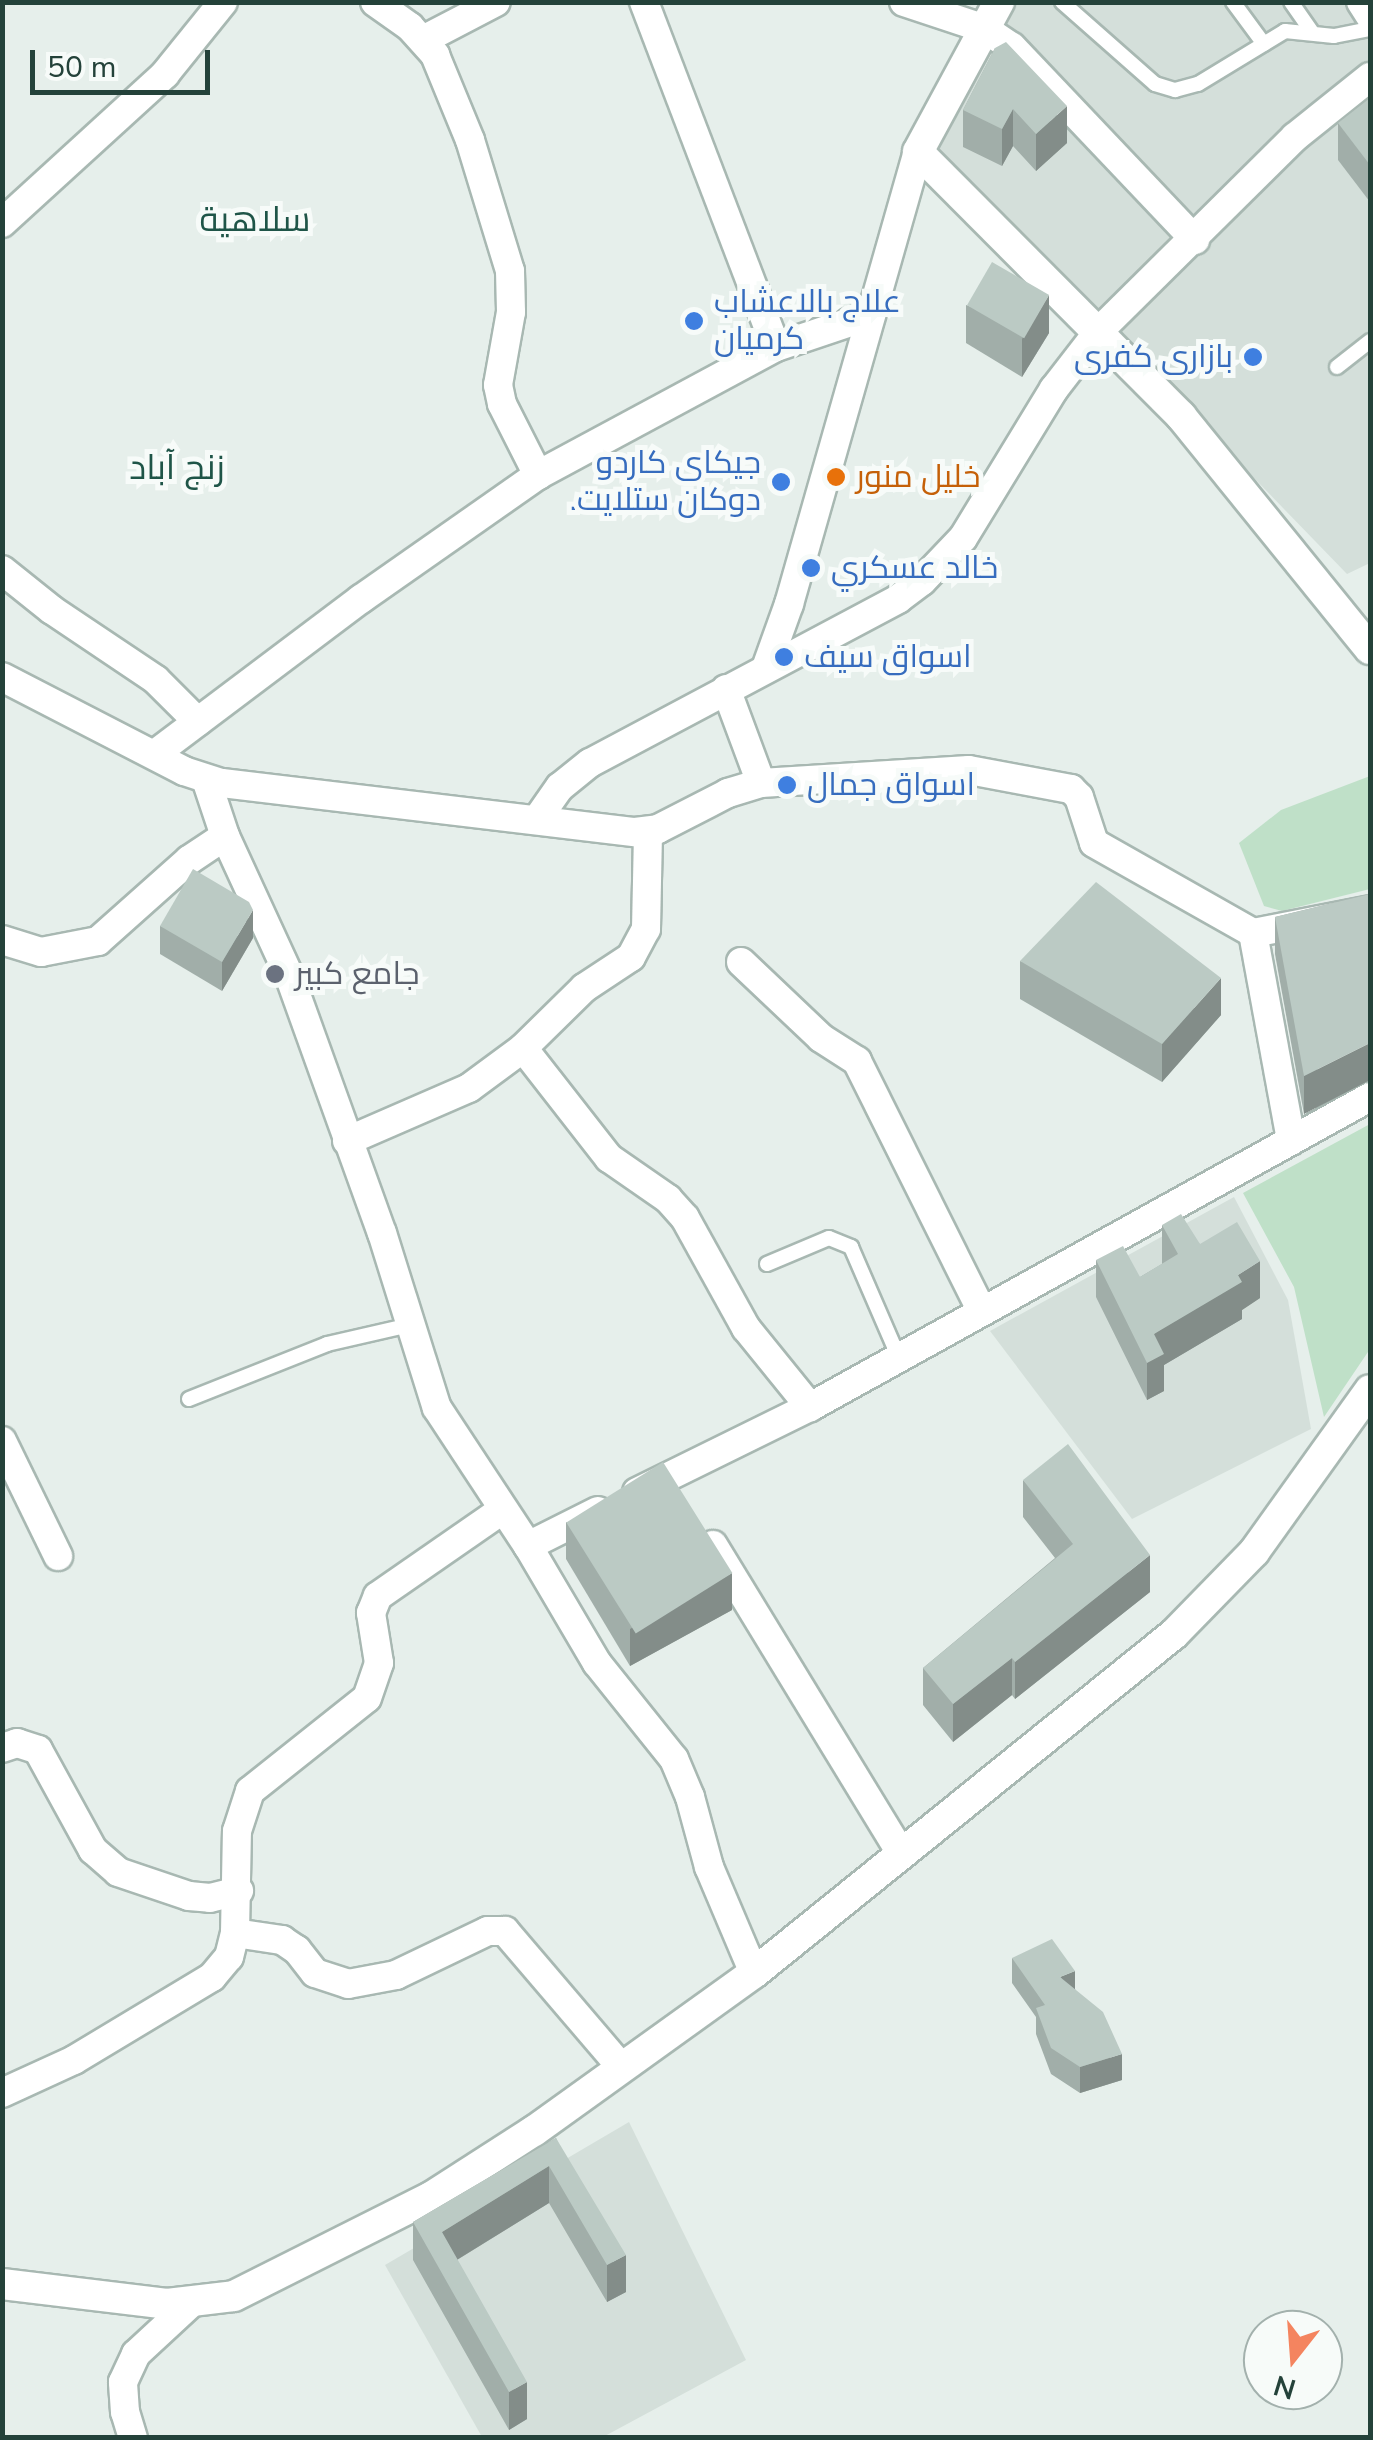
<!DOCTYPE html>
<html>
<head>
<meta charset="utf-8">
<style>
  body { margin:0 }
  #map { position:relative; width:1373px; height:2440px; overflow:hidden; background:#e6efeb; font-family:"Nunito Sans",Cairo,sans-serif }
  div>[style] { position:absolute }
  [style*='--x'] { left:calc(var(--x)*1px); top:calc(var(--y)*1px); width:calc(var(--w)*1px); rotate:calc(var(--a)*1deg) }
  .built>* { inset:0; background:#d4dfda }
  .green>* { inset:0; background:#bfe0c8 }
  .roads { filter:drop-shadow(2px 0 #a8b8b2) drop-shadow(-2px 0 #a8b8b2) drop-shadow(0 2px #a8b8b2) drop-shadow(0 -2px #a8b8b2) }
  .service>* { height:14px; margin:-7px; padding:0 7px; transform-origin:7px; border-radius:7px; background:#fff }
  .minor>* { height:28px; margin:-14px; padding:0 14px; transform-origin:14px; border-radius:14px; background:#fff }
  .tertiary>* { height:30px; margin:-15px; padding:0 15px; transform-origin:15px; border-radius:15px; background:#fff }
  .wall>* { inset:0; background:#a1aea9 }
  .shaded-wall>* { inset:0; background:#838d89 }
  .building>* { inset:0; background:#bbcac4; transform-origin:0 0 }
  .dots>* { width:28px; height:28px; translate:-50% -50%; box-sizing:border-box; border:5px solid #f7fbf9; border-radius:50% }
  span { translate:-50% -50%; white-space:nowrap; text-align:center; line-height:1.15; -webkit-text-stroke:10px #f7fbf9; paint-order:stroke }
  .shop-label { font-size:32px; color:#366cbe }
  .left { translate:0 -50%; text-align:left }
  .right { translate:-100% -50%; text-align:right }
  .food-label { font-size:32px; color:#c56008 }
  .worship-label { font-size:32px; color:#5b616d }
  .neighbourhood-label { font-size:35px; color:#1f5548 }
  .frame { position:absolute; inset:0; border:5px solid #24423a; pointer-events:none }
  .north { position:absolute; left:1243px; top:2310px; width:100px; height:100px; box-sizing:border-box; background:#f7fbf9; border:2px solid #a3b1ad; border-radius:50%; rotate:197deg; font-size:28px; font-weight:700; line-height:40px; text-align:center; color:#24423a }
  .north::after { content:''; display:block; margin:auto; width:35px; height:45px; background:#f4845f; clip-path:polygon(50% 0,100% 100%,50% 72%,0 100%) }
  .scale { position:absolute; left:30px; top:50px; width:180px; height:45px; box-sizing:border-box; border:5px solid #24423a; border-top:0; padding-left:12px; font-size:30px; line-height:35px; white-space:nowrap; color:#24423a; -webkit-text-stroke:8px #f7fbf9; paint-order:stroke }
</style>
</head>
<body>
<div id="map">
  <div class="built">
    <i style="clip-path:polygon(1002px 3px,1370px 3px,1370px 563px,1347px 574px,937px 151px,986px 50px)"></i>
    <i style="clip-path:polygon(1234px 1197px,1288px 1300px,1311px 1429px,1132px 1519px,990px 1331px)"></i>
    <i style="clip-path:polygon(629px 2122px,746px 2360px,603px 2437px,482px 2437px,385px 2265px)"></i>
  </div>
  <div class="green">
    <i style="clip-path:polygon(1370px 776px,1370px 889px,1282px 911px,1264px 906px,1239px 843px,1281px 810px)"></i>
    <i style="clip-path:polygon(1370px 1124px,1370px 1349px,1324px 1417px,1294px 1287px,1243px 1193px)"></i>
  </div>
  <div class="roads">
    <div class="service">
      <i style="--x:1062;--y:2;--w:124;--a:41.4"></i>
      <i style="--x:1155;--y:84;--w:21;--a:17"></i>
      <i style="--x:1175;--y:90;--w:24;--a:-15"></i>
      <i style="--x:1198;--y:84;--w:102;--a:-31.3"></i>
      <i style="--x:1285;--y:31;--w:49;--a:5.8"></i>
      <i style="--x:1334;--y:36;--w:37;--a:-11"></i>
      <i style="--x:1233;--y:2;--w:52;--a:53.6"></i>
      <i style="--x:1291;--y:2;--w:35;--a:55"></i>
      <i style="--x:1337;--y:367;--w:42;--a:-38.2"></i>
      <i style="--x:767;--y:1264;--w:67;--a:-22.8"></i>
      <i style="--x:829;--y:1238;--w:24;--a:22"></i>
      <i style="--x:851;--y:1247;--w:121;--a:66.6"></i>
      <i style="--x:189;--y:1399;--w:149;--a:-21.7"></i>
      <i style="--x:327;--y:1344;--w:85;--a:-12.9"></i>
    </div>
    <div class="minor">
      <i style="--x:375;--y:2;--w:43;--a:35.5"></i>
      <i style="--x:410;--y:27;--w:38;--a:48"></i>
      <i style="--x:435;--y:55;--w:92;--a:67.6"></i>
      <i style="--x:470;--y:140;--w:137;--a:73"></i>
      <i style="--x:510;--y:271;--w:41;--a:88.6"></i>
      <i style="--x:511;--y:312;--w:74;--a:100.1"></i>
      <i style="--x:498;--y:385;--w:19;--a:78"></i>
      <i style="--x:502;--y:404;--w:80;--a:63.1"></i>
      <i style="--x:644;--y:2;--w:369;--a:69.1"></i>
      <i style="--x:904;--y:2;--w:85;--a:18.4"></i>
      <i style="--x:985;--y:29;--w:32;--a:34"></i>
      <i style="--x:1012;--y:47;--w:266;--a:46.5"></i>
      <i style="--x:1361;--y:2;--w:17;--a:57"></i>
      <i style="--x:423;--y:40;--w:82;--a:-27.5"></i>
      <i style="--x:2;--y:223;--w:221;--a:-42.4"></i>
      <i style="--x:165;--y:74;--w:92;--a:-51.1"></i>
      <i style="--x:2;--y:570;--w:64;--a:38.7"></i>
      <i style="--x:52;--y:610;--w:125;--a:33.9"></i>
      <i style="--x:156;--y:680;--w:59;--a:45"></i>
      <i style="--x:766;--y:668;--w:68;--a:-70.2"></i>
      <i style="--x:789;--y:604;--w:470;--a:-74.1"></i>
      <i style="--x:2;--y:677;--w:205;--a:27.3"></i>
      <i style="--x:184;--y:771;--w:40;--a:18"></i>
      <i style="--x:222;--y:783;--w:416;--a:6.8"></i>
      <i style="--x:635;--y:832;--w:23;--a:-7"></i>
      <i style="--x:658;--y:829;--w:79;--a:-27.2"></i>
      <i style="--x:728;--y:793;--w:34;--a:-17"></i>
      <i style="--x:761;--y:783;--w:208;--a:-3.6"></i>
      <i style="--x:969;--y:770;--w:104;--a:10.6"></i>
      <i style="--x:1071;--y:789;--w:11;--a:45"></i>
      <i style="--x:1079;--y:797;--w:48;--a:71.9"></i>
      <i style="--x:1094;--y:843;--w:183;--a:29.5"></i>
      <i style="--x:1253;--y:933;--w:119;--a:-11.1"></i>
      <i style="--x:726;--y:689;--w:100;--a:69.6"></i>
      <i style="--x:155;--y:754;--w:258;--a:-37"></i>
      <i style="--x:361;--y:599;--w:216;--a:-35"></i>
      <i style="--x:538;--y:475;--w:270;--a:-28.3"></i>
      <i style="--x:776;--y:347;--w:100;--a:-18.6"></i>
      <i style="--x:206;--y:779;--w:60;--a:71.6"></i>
      <i style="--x:225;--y:836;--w:153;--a:65.3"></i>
      <i style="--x:289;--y:975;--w:274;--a:70.2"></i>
      <i style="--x:382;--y:1233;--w:183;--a:72.6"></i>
      <i style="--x:437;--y:1408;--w:165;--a:56.6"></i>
      <i style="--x:528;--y:1546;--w:136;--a:59.5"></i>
      <i style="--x:597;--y:1663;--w:123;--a:51.3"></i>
      <i style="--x:674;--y:1759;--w:41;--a:67.2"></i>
      <i style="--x:690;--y:1797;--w:73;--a:74.8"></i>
      <i style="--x:709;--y:1867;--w:115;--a:67"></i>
      <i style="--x:538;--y:818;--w:38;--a:-55"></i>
      <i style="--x:560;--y:787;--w:38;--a:-39"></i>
      <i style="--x:590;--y:763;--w:349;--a:-28"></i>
      <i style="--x:898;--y:599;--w:30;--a:-37"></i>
      <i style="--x:922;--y:581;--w:59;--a:-46.4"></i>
      <i style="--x:963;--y:538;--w:175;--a:-58.6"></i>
      <i style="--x:1054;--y:389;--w:72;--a:-52.3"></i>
      <i style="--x:1098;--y:332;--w:277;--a:-44.7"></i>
      <i style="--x:1295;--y:137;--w:96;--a:-38.7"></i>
      <i style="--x:1253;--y:933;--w:211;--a:79.6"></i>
      <i style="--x:2;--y:940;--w:41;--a:17.1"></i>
      <i style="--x:41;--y:952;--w:58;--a:-10.9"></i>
      <i style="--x:98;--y:941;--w:122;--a:-41.7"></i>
      <i style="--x:189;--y:860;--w:43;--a:-33.7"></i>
      <i style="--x:741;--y:962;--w:110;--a:43.5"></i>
      <i style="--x:821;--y:1038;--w:43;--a:32.6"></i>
      <i style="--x:857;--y:1061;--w:280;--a:63.5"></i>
      <i style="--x:523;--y:1048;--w:140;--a:52"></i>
      <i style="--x:609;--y:1158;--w:72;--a:34.8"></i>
      <i style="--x:668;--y:1199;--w:25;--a:48"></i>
      <i style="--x:685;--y:1218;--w:126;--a:61"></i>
      <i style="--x:746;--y:1328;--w:102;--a:51"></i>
      <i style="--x:347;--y:1141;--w:133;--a:-23.5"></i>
      <i style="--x:469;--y:1088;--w:67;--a:-36.5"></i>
      <i style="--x:523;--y:1048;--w:86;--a:-44.5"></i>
      <i style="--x:584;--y:988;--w:56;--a:-33.4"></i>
      <i style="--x:631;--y:957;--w:32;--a:-62"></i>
      <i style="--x:646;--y:929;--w:97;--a:-88.8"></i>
      <i style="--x:2;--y:1441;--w:128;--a:64"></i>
      <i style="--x:637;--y:1492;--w:193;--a:-26.2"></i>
      <i style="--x:810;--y:1407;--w:640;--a:-28.97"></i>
      <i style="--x:713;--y:1545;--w:361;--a:58.6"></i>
      <i style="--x:528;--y:1546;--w:78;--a:-26.6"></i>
      <i style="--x:2;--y:1748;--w:16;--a:-18"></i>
      <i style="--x:17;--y:1743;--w:22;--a:18"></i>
      <i style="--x:38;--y:1750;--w:114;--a:61.2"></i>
      <i style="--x:93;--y:1850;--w:33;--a:41"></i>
      <i style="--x:118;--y:1872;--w:75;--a:18.7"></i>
      <i style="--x:189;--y:1896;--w:21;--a:5"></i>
      <i style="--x:210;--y:1898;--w:30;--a:-14"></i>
      <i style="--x:235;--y:1933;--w:48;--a:8.5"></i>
      <i style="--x:282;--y:1940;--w:18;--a:34"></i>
      <i style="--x:297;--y:1950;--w:29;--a:52"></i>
      <i style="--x:315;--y:1973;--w:35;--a:18"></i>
      <i style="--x:348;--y:1984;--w:49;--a:-10.6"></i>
      <i style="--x:396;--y:1975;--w:102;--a:-25.6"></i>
      <i style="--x:488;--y:1931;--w:17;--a:0"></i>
      <i style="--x:505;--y:1931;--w:180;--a:49.5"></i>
      <i style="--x:2;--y:2093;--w:79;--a:-24.6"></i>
      <i style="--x:74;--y:2060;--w:161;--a:-31"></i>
      <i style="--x:212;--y:1977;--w:26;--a:-50"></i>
      <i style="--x:229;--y:1957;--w:25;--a:-76"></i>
      <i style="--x:235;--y:1933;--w:102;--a:-88.9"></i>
      <i style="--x:237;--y:1831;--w:42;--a:-72"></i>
      <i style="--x:250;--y:1791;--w:149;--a:-38.5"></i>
      <i style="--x:367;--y:1698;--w:37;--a:-71"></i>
      <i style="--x:379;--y:1663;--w:51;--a:-99.1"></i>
      <i style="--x:371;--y:1613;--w:18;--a:-68"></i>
      <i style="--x:378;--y:1596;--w:151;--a:-34.7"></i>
      <i style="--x:133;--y:2438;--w:27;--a:-107"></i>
      <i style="--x:125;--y:2412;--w:30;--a:-94"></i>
      <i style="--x:123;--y:2382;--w:31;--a:-65"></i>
      <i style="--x:136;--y:2354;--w:74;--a:-42.8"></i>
    </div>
    <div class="tertiary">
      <i style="--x:999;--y:2;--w:170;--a:118.4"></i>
      <i style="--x:918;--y:152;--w:373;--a:45.1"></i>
      <i style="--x:1181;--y:416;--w:300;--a:51"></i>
      <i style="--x:2;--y:2284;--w:166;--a:6.9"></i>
      <i style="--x:167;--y:2304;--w:67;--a:-6.8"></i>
      <i style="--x:234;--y:2296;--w:220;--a:-26.7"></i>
      <i style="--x:431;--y:2197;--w:122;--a:-32.7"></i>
      <i style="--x:534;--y:2131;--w:271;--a:-35.7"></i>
      <i style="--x:754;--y:1973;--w:540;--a:-38.91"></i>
      <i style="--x:1174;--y:1634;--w:115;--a:-45.7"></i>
      <i style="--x:1254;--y:1552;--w:199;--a:-54.4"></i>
    </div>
  </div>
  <div class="wall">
    <i style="clip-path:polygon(995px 48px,1067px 143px,1036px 171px,1013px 146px,1002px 166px,963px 147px,963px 110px)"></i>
    <i style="clip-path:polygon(1370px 98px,1370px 202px,1338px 160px,1338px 123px)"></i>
    <i style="clip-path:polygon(966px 305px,1049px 333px,1022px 377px,966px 343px)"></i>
    <i style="clip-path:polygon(1370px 894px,1304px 1114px,1275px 954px,1275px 917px)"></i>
    <i style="clip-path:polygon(160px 926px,253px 938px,222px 991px,160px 954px)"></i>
    <i style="clip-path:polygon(1020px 961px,1221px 1015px,1162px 1082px,1020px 999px)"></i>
    <i style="clip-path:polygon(1162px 1225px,1200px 1244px,1260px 1298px,1242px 1310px,1242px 1319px,1164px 1365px,1164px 1391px,1147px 1400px,1096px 1297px,1096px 1260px,1140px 1277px,1162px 1264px)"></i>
    <i style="clip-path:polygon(1023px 1480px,1150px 1592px,1015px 1699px,1012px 1695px,953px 1742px,923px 1705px,923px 1668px,1055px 1558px,1023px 1517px)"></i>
    <i style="clip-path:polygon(566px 1522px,732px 1610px,630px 1666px,566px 1559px)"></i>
    <i style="clip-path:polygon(1012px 1958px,1075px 1989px,1122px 2080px,1080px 2093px,1051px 2074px,1036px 2034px,1036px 2017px,1012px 1983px)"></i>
    <i style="clip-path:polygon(556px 2138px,626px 2292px,607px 2302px,549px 2203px,457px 2260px,527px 2419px,509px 2430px,413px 2260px,413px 2222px)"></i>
  </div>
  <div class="shaded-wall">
    <i style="clip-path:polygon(1067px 106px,1067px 143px,1036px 171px,1036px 134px)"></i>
    <i style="clip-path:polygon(1013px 109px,1013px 146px,1002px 166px,1002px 129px)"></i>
    <i style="clip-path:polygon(1049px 295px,1049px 333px,1022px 377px,1022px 339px)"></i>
    <i style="clip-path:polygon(253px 910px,253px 938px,222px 991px,222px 962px)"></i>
    <i style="clip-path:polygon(1221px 978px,1221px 1015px,1162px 1082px,1162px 1044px)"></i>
    <i style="clip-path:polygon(1370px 1043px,1370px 1080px,1304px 1114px,1304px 1076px)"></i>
    <i style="clip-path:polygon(1260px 1261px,1260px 1298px,1242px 1310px,1242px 1319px,1164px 1365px,1164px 1391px,1147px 1400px,1147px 1363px,1154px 1334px,1238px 1275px)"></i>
    <i style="clip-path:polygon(1150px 1555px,1150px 1592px,1015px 1699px,1015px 1662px)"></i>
    <i style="clip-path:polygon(732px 1573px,732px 1610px,630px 1666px,630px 1629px)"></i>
    <i style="clip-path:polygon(1012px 1658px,1012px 1695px,953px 1742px,953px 1704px)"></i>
    <i style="clip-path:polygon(1075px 1971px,1075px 1996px,1060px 1977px)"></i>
    <i style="clip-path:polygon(1122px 2054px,1122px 2080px,1080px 2093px,1080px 2067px)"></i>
    <i style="clip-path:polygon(549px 2166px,549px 2203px,442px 2269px,442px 2232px)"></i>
    <i style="clip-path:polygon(626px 2255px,626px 2292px,607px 2302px,607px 2265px)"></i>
    <i style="clip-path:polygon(527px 2382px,527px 2419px,509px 2430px,509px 2392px)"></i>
  </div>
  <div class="building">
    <i style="clip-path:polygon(1006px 42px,1067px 106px,1036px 134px,1013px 109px,1002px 129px,963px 110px,995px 48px)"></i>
    <i style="clip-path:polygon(1370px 98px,1370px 165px,1338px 123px)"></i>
    <i style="left:992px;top:262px;width:66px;height:50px;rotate:30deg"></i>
    <i style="clip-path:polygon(193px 869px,249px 902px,253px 910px,222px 962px,160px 926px)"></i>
    <i style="clip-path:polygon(1096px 882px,1221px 978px,1162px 1044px,1020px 961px)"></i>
    <i style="clip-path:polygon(1370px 894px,1370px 1043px,1304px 1076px,1275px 917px)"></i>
    <i style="clip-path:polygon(1181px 1214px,1200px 1244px,1237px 1222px,1260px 1261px,1238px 1275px,1242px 1282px,1154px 1334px,1164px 1354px,1147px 1363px,1096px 1260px,1123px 1246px,1140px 1277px,1178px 1254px,1162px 1225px)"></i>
    <i style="clip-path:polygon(1068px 1444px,1150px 1555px,1015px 1662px,1012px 1658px,953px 1704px,923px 1668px,1073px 1544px,1023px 1480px)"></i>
    <i style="left:663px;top:1462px;width:131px;height:114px;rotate:58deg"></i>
    <i style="clip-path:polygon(1052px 1939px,1075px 1971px,1060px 1977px,1103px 2012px,1122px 2054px,1080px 2067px,1051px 2048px,1036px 2008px,1045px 2005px,1012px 1958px)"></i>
    <i style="clip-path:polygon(556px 2138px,626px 2255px,607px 2265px,549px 2166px,442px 2232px,527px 2382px,509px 2392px,413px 2222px)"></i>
  </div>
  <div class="dots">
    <i style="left:694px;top:321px;background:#3f7fe0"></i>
    <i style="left:1253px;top:357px;background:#3f7fe0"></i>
    <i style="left:836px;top:477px;background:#e8710a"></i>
    <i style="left:781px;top:482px;background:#3f7fe0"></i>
    <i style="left:811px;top:568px;background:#3f7fe0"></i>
    <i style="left:784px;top:657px;background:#3f7fe0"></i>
    <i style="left:787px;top:785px;background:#3f7fe0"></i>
    <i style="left:275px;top:974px;background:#6b7280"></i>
  </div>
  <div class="shop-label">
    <span class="left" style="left:714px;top:321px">علاج بالاعشاب<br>كرميان</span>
    <span class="right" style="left:1233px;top:357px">بازاری کفری</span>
    <span class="right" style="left:761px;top:482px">جیکای کاردو<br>.دوکان ستلایت</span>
    <span class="left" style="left:831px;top:568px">خالد عسکري</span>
    <span class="left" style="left:804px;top:657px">اسواق سيف</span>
    <span class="left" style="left:807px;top:785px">اسواق جمال</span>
  </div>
  <div class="food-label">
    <span class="left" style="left:856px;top:477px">خلیل منور</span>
  </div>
  <div class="worship-label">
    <span class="left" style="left:295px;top:974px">جامع كبير</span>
  </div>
  <div class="neighbourhood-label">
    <span style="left:255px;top:220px">سلاهية</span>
    <span style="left:177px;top:468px">زنج آباد</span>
  </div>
  <div class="frame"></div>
  <div class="north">N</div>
  <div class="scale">50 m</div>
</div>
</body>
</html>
